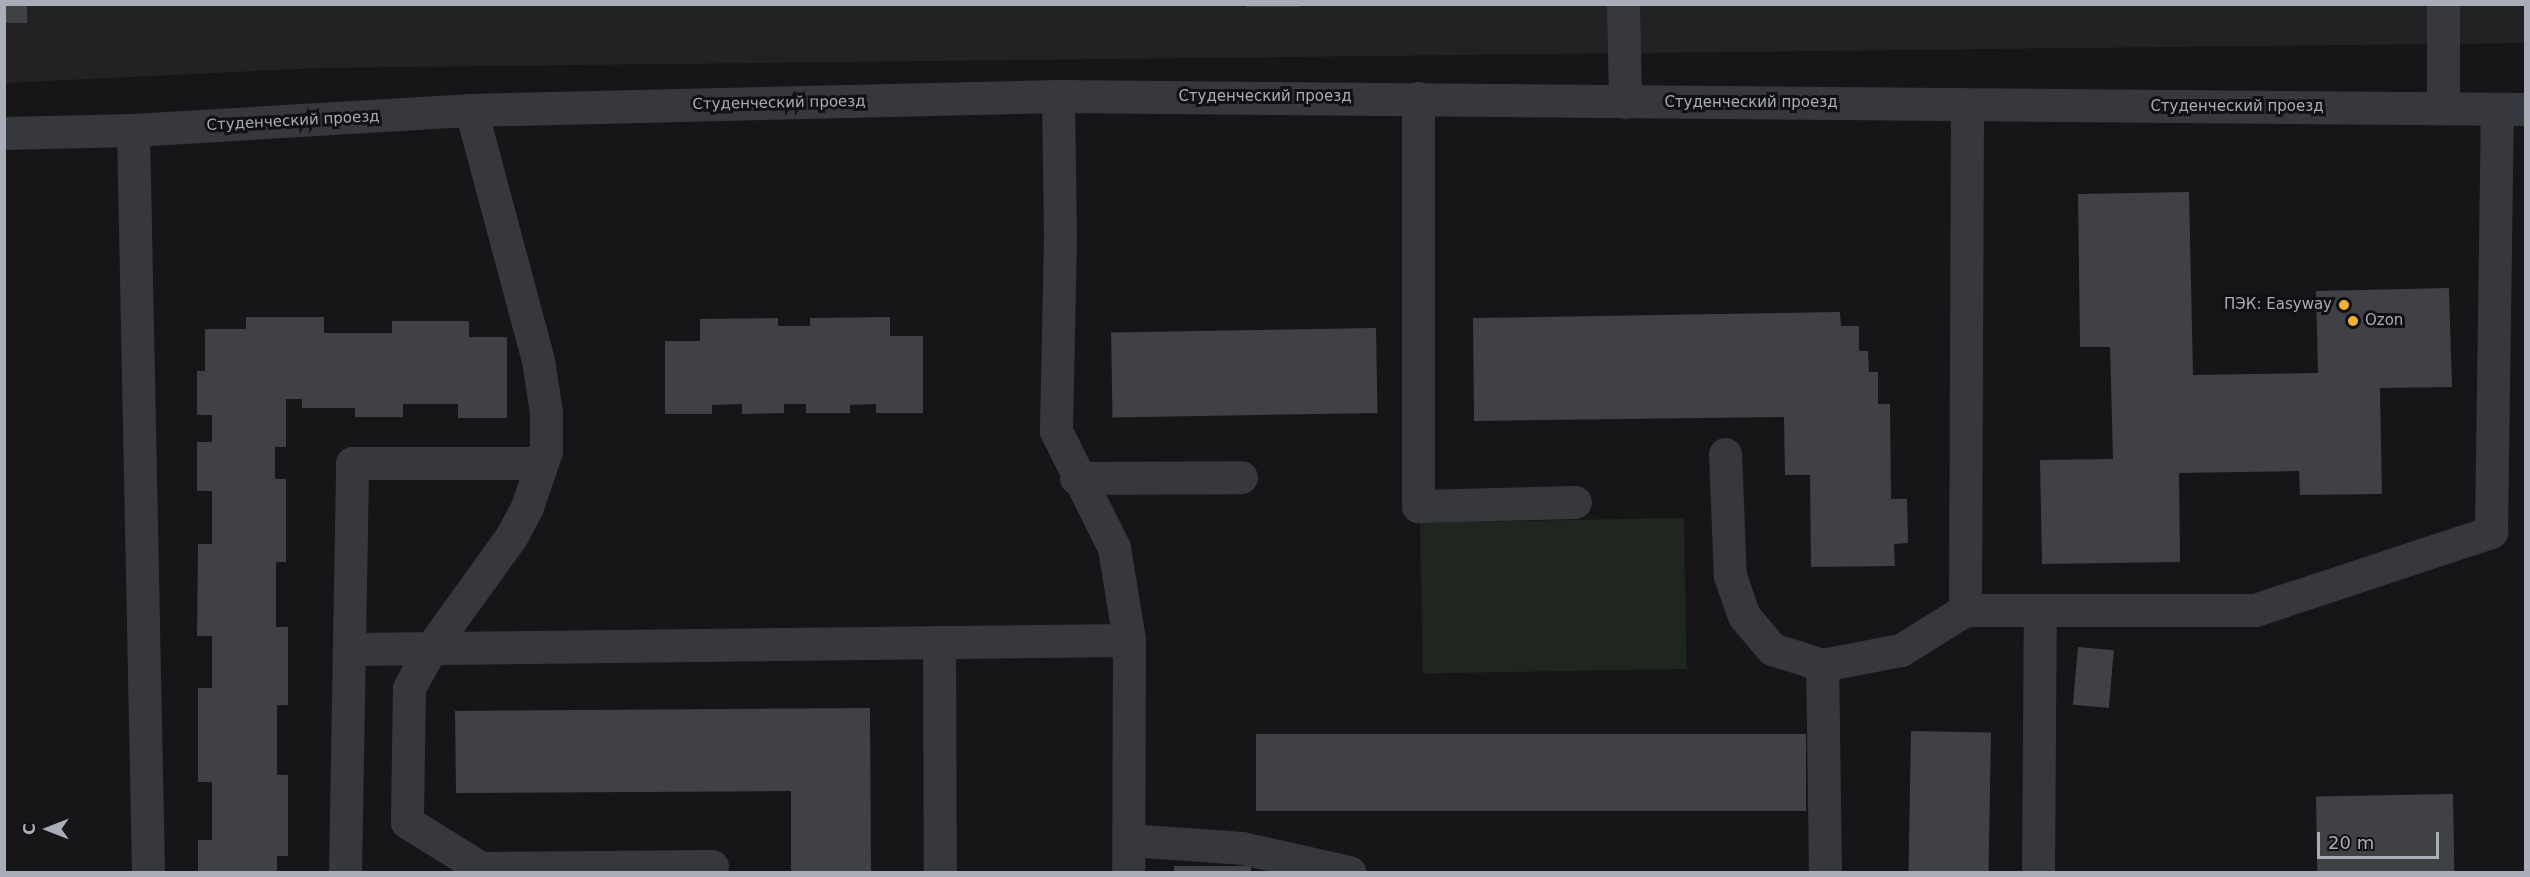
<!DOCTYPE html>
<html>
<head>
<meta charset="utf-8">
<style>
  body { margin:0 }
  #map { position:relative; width:2530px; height:877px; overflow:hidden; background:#161618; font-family:"DejaVu Sans",sans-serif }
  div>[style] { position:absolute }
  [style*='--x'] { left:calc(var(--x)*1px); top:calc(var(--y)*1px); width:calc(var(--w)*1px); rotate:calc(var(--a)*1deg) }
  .built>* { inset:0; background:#222225 }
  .green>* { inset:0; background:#1e261f; transform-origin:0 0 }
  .building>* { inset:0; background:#404145; transform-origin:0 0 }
  .minor>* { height:33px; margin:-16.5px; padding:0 16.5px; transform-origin:16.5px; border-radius:16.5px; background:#37383d }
  .dots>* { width:16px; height:16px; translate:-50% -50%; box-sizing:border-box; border:3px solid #111113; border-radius:50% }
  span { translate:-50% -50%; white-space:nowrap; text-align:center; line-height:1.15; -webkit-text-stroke:6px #111113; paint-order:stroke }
  .street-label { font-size:15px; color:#a8adb8 }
  .poi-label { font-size:15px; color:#a8adb8 }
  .right { translate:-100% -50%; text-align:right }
  .left { translate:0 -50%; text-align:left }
  .frame { position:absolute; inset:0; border:6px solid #a8adb8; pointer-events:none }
  .north { position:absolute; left:18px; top:799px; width:60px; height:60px; -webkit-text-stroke:4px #111113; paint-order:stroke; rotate:270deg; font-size:16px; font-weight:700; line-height:24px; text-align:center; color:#a8adb8 }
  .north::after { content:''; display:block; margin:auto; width:21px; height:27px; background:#a8adb8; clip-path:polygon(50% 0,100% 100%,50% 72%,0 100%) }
  .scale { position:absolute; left:2317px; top:832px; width:122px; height:27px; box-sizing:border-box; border:3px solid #a8adb8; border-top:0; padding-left:8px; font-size:18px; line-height:21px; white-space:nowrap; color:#a8adb8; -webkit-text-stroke:4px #111113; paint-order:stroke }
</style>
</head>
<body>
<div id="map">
  <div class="built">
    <i style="clip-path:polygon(2525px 4px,2526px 43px,319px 68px,5px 83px,4px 5px)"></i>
  </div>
  <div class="green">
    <i style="left:1684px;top:518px;width:151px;height:264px;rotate:89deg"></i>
  </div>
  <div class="building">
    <i style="left:4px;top:4px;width:23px;height:19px"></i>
    <i style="left:1246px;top:4px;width:54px;height:3px"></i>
    <i style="clip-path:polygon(2189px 192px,2193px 375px,2318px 373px,2316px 291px,2449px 288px,2452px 387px,2380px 388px,2382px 494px,2300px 495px,2299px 471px,2179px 473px,2180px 562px,2042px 564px,2040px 460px,2113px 459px,2110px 347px,2080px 347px,2078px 194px)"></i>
    <i style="clip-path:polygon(1840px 312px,1841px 326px,1859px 326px,1859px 351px,1868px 351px,1869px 372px,1878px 372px,1878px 404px,1890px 404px,1891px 499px,1907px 499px,1908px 543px,1894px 544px,1895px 566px,1811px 567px,1810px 475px,1785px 475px,1784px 417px,1474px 421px,1473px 318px)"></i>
    <i style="clip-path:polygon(246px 317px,324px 317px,324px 333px,392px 333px,392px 321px,469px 321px,469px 337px,507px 337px,507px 418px,458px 418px,458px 404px,403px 404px,403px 417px,355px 417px,355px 408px,302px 408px,302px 399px,286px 399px,286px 447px,275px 447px,275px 479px,286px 479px,286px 562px,276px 562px,276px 627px,288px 627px,288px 705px,277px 705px,277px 775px,288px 775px,288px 856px,277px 856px,277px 872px,198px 872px,198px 840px,212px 840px,212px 782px,198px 782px,198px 688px,212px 688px,212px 636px,197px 636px,198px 544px,212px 544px,212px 491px,197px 491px,197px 442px,212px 442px,212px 415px,197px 415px,197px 371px,205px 371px,205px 329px,246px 329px)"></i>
    <i style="clip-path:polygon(890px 317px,890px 336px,923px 336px,923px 413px,876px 413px,876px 404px,850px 405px,850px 413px,806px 413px,806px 404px,784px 404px,784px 413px,742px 414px,742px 404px,712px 405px,712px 414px,665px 414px,665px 341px,700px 341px,700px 319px,778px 318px,778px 326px,810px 326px,810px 318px)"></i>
    <i style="left:1376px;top:328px;width:85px;height:265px;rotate:89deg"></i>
    <i style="left:2078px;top:647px;width:36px;height:58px;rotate:5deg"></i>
    <i style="clip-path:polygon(870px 708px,871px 872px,791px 872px,791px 791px,456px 793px,455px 711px)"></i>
    <i style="left:1911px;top:731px;width:80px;height:141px;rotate:1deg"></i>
    <i style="left:1256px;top:734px;width:550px;height:77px"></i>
    <i style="left:2453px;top:794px;width:78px;height:137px;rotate:89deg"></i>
    <i style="left:1174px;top:866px;width:77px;height:6px"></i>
  </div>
  <div class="minor">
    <i style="--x:1623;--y:4;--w:98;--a:88.8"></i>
    <i style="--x:2443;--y:4;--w:104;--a:90"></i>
    <i style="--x:1058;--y:96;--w:141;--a:89.2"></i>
    <i style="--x:1060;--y:237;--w:194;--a:91.2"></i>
    <i style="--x:1056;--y:431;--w:131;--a:63.6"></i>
    <i style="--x:1114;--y:548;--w:93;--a:80.7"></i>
    <i style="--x:1129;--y:640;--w:232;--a:90.2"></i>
    <i style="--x:1418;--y:98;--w:408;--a:90"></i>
    <i style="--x:1418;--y:506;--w:157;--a:-1.5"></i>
    <i style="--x:471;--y:110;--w:259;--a:75"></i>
    <i style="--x:538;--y:360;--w:53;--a:81.3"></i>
    <i style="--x:546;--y:412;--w:39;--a:90"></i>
    <i style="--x:546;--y:451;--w:59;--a:108.7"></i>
    <i style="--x:527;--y:507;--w:34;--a:118"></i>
    <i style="--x:511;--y:537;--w:137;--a:125.8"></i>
    <i style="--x:431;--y:648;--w:46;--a:118.8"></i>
    <i style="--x:409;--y:688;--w:134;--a:90.9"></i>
    <i style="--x:407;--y:822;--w:87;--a:31.9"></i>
    <i style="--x:481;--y:868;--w:231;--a:-0.5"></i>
    <i style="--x:133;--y:130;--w:742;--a:88.84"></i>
    <i style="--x:4;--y:133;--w:129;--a:-1.3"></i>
    <i style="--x:133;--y:130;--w:339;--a:-3.4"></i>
    <i style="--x:471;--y:110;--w:587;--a:-1.37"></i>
    <i style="--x:1058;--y:96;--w:1468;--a:0.51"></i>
    <i style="--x:1725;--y:454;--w:122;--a:87.7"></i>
    <i style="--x:1730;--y:576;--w:42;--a:70.7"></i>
    <i style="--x:1744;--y:616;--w:43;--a:49.7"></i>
    <i style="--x:1772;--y:649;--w:52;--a:17.7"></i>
    <i style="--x:1076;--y:478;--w:165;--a:-0.3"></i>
    <i style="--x:1965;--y:610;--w:290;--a:0"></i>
    <i style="--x:2255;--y:610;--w:249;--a:-18.3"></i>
    <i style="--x:2491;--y:532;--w:423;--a:-89.2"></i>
    <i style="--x:939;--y:642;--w:230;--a:89.8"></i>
    <i style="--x:349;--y:649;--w:780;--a:-0.66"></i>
    <i style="--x:1129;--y:840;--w:113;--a:4"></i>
    <i style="--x:1242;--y:848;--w:110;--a:12.6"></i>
    <i style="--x:345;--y:872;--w:409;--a:-89"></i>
    <i style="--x:352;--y:463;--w:190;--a:0"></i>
    <i style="--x:1825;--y:872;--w:207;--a:-90.8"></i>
    <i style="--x:1822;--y:665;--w:80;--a:-10.8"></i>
    <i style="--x:1901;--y:650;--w:75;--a:-32"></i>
    <i style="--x:1965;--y:610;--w:505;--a:-89.77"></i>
    <i style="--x:2038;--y:872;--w:262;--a:-89.6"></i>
  </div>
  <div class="dots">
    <i style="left:2344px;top:305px;background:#f2b134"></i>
    <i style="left:2353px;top:321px;background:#f2b134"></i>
  </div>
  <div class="street-label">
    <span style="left:1265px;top:97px">Студенческий проезд</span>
    <span style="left:779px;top:103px;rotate:-1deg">Студенческий проезд</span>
    <span style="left:1751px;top:103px">Студенческий проезд</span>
    <span style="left:2237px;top:107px">Студенческий проезд</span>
    <span style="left:293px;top:121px;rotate:-3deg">Студенческий проезд</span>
  </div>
  <div class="poi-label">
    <span class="right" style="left:2332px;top:305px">ПЭК: Easyway</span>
    <span class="left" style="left:2365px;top:321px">Ozon</span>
  </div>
  <div class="frame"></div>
  <div class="north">С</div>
  <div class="scale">20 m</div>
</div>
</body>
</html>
